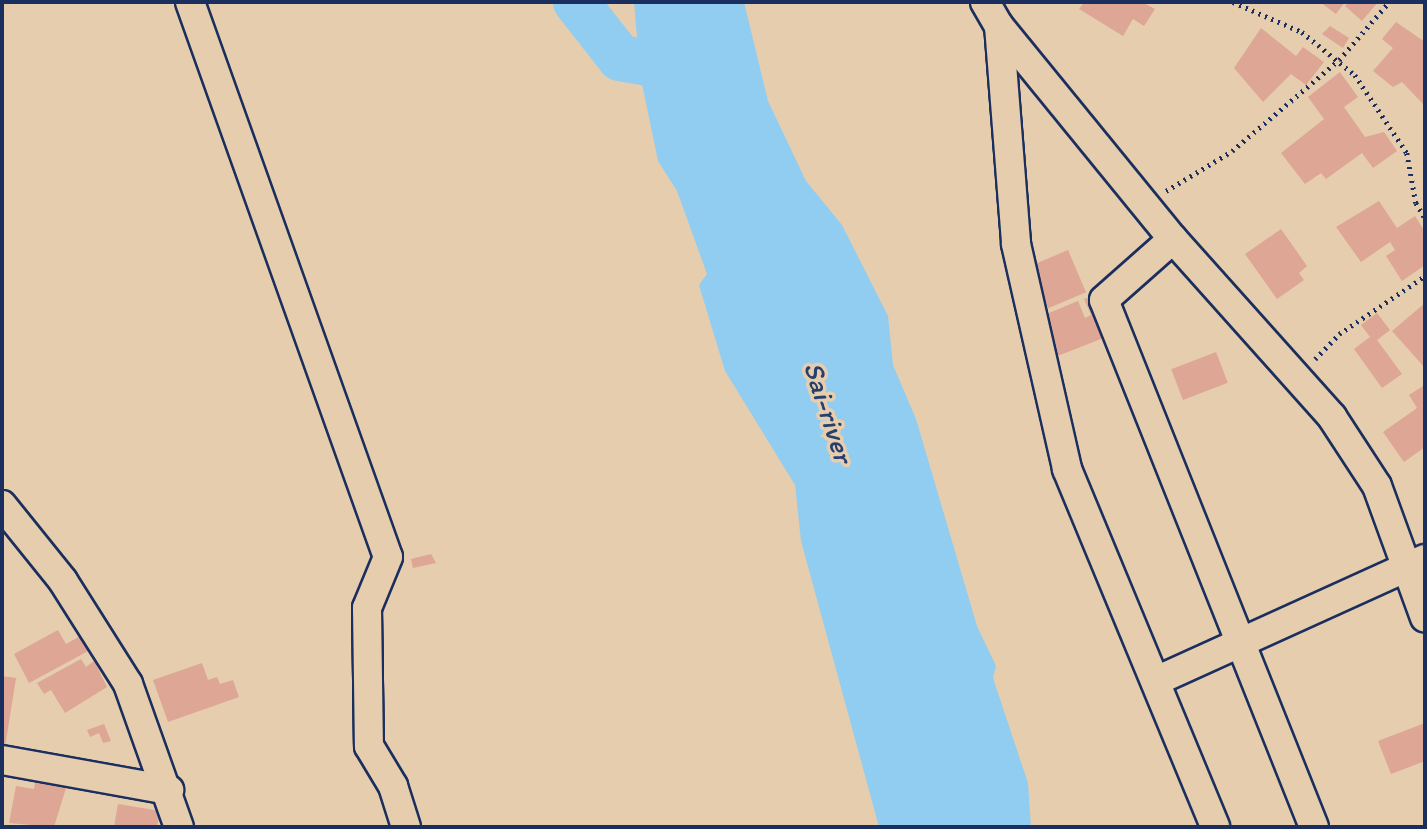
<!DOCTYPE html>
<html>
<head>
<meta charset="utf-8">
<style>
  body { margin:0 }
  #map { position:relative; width:1427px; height:829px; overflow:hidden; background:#e6cdae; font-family:Itim,sans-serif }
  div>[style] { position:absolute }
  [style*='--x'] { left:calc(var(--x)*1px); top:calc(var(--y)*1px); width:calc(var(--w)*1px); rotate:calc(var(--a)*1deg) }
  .water>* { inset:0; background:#91cdf1 }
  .river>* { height:46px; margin:-23px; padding:0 23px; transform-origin:23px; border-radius:23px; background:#91cdf1 }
  .building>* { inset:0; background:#dda695; transform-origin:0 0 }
  .path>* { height:4.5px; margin-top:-2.25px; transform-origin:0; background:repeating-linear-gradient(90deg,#1b2f5e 0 2px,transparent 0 7px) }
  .roads { filter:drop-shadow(2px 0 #1b2f5e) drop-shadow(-2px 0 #1b2f5e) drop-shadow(0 2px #1b2f5e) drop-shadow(0 -2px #1b2f5e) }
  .street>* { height:28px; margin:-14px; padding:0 14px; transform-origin:14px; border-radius:14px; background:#e6cdae }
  span { translate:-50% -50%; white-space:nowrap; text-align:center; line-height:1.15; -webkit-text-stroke:7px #e6cdae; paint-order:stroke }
  .water-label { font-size:28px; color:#273f6d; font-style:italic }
  .frame { position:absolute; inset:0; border:4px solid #1b2f5e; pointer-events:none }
</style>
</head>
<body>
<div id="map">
  <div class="water">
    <i style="clip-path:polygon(634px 2px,744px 2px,768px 101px,806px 181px,842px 225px,888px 316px,893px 365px,916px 419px,977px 626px,996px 666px,993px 678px,1028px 783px,1031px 827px,879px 827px,801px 541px,795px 485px,725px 371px,699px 285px,707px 274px,677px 191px,658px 161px,640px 74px)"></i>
  </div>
  <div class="river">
    <i style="--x:576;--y:2;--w:71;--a:51.8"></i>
    <i style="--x:620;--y:58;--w:80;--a:10"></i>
  </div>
  <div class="building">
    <i style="clip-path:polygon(1084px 2px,1142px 2px,1155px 9px,1144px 26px,1133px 19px,1123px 36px,1079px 9px)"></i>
    <i style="clip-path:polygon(1320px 2px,1345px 2px,1336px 14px)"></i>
    <i style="clip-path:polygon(1349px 2px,1378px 2px,1362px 21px,1345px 6px)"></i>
    <i style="clip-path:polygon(1396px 22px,1425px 42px,1425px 106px,1402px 82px,1393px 87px,1373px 71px,1393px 48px,1382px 39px)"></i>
    <i style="clip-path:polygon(1330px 26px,1349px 38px,1343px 48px,1322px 34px)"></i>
    <i style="clip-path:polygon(1261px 28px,1296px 56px,1303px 47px,1324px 62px,1306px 85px,1291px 74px,1263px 102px,1234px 68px)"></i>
    <i style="clip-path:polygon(1340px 72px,1358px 97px,1344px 107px,1365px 137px,1384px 132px,1397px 151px,1373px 168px,1362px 153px,1326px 179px,1321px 173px,1305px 184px,1281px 153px,1324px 119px,1308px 97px)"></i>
    <i style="clip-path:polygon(1379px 201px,1397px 228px,1415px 216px,1425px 232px,1425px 265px,1402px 281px,1386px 256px,1395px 250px,1390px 242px,1361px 262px,1336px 227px)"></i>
    <i style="clip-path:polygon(1281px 229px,1307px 266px,1299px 273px,1304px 280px,1277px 299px,1245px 254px)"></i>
    <i style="left:1068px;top:250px;width:46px;height:41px;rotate:67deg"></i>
    <i style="clip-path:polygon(1090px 297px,1106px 337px,1055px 357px,1042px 326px,1049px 313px,1078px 301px,1085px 318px,1091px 315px,1084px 299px)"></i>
    <i style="clip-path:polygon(1425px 303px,1425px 368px,1392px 331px)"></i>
    <i style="clip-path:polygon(1377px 313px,1390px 330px,1377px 340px,1402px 374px,1382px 388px,1354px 349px,1370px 337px,1361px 325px)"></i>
    <i style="left:1216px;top:352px;width:33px;height:48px;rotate:69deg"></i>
    <i style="clip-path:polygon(1423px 386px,1425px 447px,1404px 462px,1383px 432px,1417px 408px,1409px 395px)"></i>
    <i style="clip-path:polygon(431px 554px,436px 563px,413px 568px,411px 559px)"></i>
    <i style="clip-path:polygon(58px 630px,66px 644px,84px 634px,92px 649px,29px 683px,14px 654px)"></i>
    <i style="clip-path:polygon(81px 659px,86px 667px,94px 661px,107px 687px,65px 713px,51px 690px,44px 694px,37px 683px)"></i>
    <i style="clip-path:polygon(202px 663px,208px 680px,217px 677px,220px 684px,233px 680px,239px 697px,168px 722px,153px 680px)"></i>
    <i style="clip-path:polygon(2px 676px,16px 678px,5px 747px,2px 747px)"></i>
    <i style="clip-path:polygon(1425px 723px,1425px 761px,1391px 774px,1378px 741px)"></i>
    <i style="clip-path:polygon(104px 724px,111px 741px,103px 743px,99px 733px,90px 737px,87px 730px)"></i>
    <i style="clip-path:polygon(35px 782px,66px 788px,54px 827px,9px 823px,16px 786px,34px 789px)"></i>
    <i style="clip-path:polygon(118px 804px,160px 811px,157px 827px,114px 827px)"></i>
  </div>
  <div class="path">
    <i style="--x:1233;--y:2;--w:75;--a:23.5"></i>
    <i style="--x:1302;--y:32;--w:68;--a:39.1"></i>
    <i style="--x:1355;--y:75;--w:94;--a:56.3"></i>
    <i style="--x:1407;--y:153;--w:51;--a:79.8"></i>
    <i style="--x:1416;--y:203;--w:17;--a:59"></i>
    <i style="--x:1166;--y:191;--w:77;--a:-31.2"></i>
    <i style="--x:1232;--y:151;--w:140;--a:-40.4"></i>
    <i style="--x:1339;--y:60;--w:77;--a:-49.2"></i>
    <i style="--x:1315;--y:359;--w:35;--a:-46"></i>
    <i style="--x:1339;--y:334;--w:104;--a:-34"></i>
  </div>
  <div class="roads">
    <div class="street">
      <i style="--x:190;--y:2;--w:589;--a:70.37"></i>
      <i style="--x:388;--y:557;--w:55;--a:112.4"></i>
      <i style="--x:367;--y:608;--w:138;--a:89.2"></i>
      <i style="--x:369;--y:746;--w:47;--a:59"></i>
      <i style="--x:393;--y:786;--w:43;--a:72.4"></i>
      <i style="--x:985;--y:2;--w:28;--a:60"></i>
      <i style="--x:999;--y:26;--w:219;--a:85.5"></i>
      <i style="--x:1016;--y:244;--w:231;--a:77.2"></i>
      <i style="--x:1067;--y:469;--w:387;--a:67.5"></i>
      <i style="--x:999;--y:26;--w:275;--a:50.8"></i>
      <i style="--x:2;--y:505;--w:97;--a:51.2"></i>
      <i style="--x:63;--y:581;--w:122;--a:57.7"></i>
      <i style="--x:128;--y:684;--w:152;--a:70.4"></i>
      <i style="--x:1156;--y:681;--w:295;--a:-24.4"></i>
      <i style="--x:2;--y:760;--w:170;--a:10.2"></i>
      <i style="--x:1314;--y:827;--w:567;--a:-111.73"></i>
      <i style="--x:1104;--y:300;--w:92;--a:-41.5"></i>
      <i style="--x:1173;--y:239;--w:239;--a:48.2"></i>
      <i style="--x:1332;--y:417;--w:82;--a:56.9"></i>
      <i style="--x:1377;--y:486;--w:140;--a:70"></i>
    </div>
  </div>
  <div class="water-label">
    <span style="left:829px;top:412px;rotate:72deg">Sai-river</span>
  </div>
  <div class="frame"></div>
</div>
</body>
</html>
